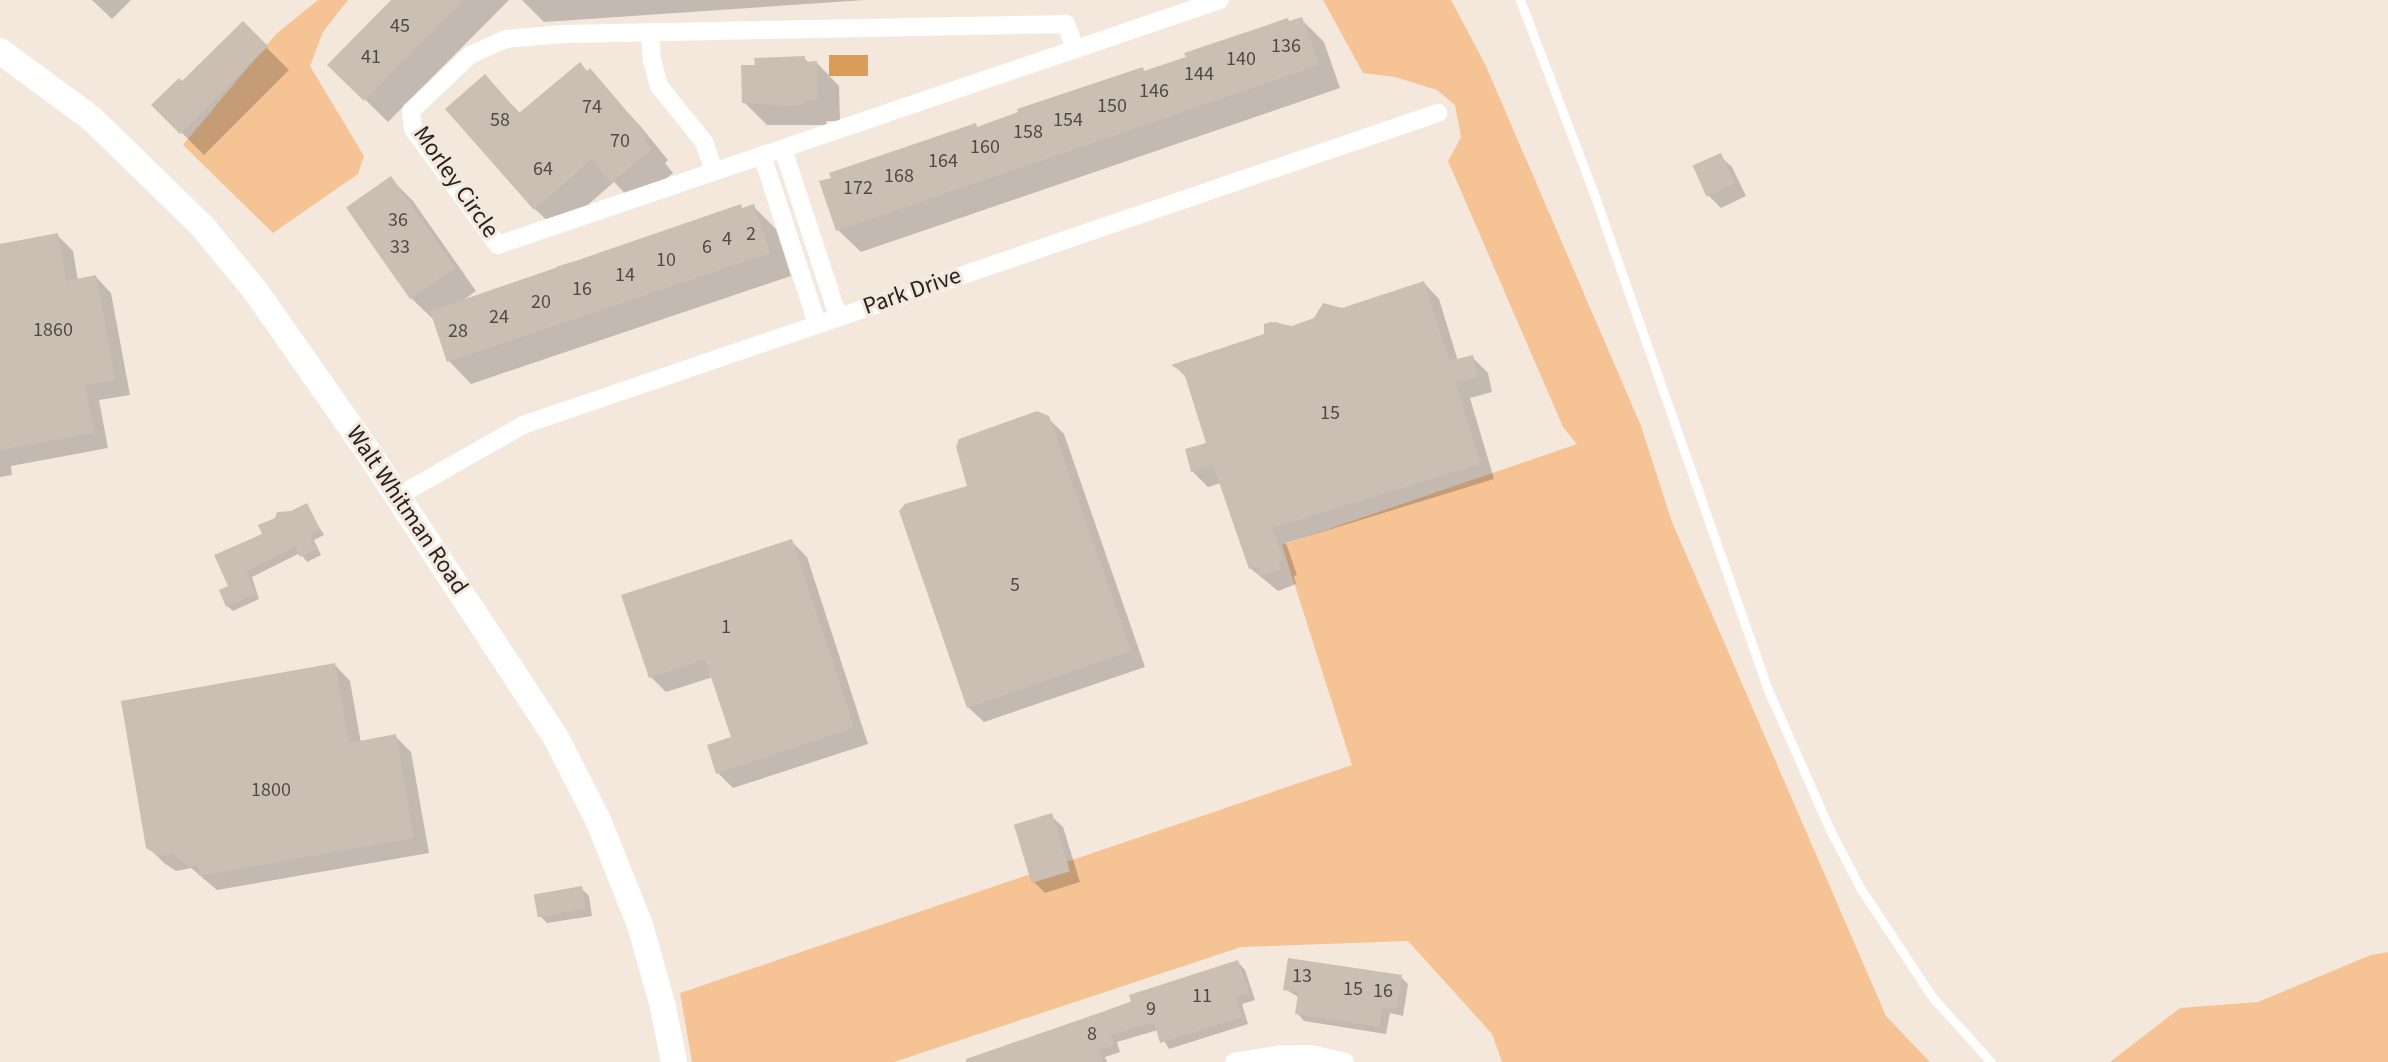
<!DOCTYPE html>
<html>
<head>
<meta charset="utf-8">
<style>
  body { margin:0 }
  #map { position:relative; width:2388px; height:1062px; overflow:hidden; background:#f4e8dd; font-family:"Source Sans 3",sans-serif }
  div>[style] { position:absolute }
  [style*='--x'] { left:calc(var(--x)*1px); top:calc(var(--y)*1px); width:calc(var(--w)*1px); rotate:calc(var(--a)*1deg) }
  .green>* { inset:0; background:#f6c494 }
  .water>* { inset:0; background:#db9b59; transform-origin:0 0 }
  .shadow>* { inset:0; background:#0003 }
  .building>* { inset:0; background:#cbbfb4; transform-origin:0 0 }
  .service>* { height:9px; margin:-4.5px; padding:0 4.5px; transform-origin:4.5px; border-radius:4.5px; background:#fff }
  .minor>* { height:18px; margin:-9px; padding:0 9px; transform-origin:9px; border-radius:9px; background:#fff }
  .secondary>* { height:26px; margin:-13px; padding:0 13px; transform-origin:13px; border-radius:13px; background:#fff }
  span { translate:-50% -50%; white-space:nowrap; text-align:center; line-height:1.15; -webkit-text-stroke:6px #f4e8dd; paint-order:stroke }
  .number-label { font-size:20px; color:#504a44 }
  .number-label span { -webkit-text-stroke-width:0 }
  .street-label { font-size:24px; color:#27231f }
</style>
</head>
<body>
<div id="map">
  <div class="green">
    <i style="clip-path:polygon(318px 0,348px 0,323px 32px,310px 66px,364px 156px,358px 174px,273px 233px,183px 145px,276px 34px)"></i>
    <i style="clip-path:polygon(1323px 0,1451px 0,1485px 64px,1641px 426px,1672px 522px,1886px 1016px,1930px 1062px,1502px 1062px,1492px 1034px,1408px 941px,1241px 947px,894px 1062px,692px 1062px,680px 993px,1352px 765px,1282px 545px,1577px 444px,1563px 427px,1448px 161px,1461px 137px,1455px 105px,1437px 90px,1395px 77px,1363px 73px)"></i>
    <i style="clip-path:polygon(2388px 952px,2388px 1062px,2110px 1062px,2180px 1008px,2258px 1002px,2371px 955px)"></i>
  </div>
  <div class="water">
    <i style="left:829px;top:55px;width:39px;height:21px"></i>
  </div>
  <div class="shadow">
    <i style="clip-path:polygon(92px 0,131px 0,112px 19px)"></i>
    <i style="clip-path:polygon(394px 0,509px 0,388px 122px,330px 65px)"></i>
    <i style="clip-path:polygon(522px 0,865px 0,544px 22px)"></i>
    <i style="clip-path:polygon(1301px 19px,1324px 42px,1340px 88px,861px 252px,838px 230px,975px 125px,979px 128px)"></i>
    <i style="clip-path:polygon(243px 24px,289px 70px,204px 155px,154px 105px,182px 84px)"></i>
    <i style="clip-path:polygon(804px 58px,809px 63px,817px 63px,839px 86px,840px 121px,826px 121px,827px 125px,767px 125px,744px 102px)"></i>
    <i style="clip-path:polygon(590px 71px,641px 127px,668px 160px,665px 163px,673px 173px,635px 204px,614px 182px,558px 231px,535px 209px,485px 77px,521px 114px)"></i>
    <i style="clip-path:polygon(1720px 156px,1732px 167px,1746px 196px,1721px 208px,1709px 196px)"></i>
    <i style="clip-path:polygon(391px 179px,413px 201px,476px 291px,461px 302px,557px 270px,556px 267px,572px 262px,576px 265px,753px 206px,776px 229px,791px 276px,471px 384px,449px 361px,434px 320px,411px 298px)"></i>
    <i style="clip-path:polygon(57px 235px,73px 251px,78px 281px,96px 277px,111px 293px,130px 395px,99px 400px,108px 448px,11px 466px,12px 475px,0 477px,0 246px)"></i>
    <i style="clip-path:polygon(1424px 283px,1439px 299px,1458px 361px,1472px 357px,1488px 373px,1492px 392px,1470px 398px,1494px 479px,1286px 543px,1297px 575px,1294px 576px,1296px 584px,1278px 591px,1250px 568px,1221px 483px,1208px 487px,1192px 471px,1208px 445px,1187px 378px,1175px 366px,1266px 335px,1266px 326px,1276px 322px,1292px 328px)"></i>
    <i style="clip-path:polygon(1048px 418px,1064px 434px,1145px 667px,984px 722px,968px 707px,970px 487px)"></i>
    <i style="clip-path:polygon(306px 505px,324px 535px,314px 540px,321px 555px,307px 562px,300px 553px,252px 577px,259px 599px,233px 611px,227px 606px,231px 587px,265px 535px)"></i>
    <i style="clip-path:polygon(791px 541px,807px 557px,868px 744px,733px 788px,718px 773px,733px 739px,713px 677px,666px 692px,651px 677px)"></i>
    <i style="clip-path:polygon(335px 665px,350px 681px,361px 743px,396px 737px,411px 752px,429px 853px,217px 890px,191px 868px,176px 871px,164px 863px,148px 847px)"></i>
    <i style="clip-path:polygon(1051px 816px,1063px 827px,1080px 882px,1045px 893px,1034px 882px)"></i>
    <i style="clip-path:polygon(581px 888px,589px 896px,592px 916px,547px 923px,540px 916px)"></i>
    <i style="clip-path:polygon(1238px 962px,1245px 970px,1255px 1000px,1242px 1004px,1248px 1024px,1169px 1049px,1158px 1030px,1117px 1042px,1120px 1052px,1105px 1057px,1107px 1062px,968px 1062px)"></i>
    <i style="clip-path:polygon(1401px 977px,1408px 984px,1403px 1016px,1390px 1013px,1386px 1034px,1304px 1021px,1297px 1013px,1300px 998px,1285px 989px)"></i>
  </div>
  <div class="building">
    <i style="clip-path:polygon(391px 0,464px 0,364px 101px,327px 65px)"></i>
    <i style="clip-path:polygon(1302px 17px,1319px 65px,836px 231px,819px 181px,831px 178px,829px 173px,976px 123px,977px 127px,1018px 112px,1017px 109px,1143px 67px,1144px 71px,1186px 57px,1184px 53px,1288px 18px,1289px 21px)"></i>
    <i style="clip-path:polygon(243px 21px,268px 46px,180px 134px,151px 105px,179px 78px,182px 81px)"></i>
    <i style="clip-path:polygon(805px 56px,805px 62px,817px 61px,818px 99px,805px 100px,805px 103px,792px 106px,742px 103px,741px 65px,755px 65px,754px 58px)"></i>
    <i style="clip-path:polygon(580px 62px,587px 71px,590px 68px,619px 102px,647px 137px,644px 140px,652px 149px,611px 183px,592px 159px,534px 210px,445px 109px,485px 74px,519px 113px)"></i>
    <i style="left:1721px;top:153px;width:34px;height:31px;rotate:66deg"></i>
    <i style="left:391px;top:176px;width:112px;height:55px;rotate:55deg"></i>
    <i style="clip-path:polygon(741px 204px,742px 208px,754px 204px,770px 253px,447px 362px,430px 311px)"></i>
    <i style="clip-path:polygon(58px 233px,66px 281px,96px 275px,115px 380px,85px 385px,94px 433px,0 450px,0 244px)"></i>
    <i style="clip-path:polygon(1424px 281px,1449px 361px,1473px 355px,1478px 377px,1456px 382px,1480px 464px,1272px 528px,1283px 559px,1279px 560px,1282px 569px,1260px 576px,1258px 567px,1249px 569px,1213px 465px,1191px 472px,1185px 449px,1206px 443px,1184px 373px,1171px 365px,1264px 334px,1264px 324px,1271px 322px,1292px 326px,1314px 318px,1323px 303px,1342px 308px)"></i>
    <i style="clip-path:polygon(1037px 411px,1049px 416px,1131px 651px,967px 708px,899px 511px,905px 504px,967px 486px,956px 447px,959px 439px)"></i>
    <i style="clip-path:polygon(307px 503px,320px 529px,310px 535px,317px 549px,300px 557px,295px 547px,247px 571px,255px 594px,226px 607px,219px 590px,228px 586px,214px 555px,262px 534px,258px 525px,275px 518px,277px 512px,291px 511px)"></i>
    <i style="clip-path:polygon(792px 539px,854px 728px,716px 774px,707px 745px,731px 737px,705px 659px,649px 678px,621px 595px)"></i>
    <i style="clip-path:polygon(335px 663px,349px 743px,396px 734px,414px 838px,199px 876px,198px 865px,188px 867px,174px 854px,159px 856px,146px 848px,121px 701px)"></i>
    <i style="left:1052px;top:813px;width:61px;height:40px;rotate:73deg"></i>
    <i style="left:582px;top:886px;width:23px;height:49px;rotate:80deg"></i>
    <i style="clip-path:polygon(1288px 958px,1402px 975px,1396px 1009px,1383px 1007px,1379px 1027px,1295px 1014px,1298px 993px,1283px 990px)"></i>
    <i style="clip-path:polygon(1238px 960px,1249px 993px,1236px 997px,1242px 1017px,1160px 1043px,1154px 1022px,1111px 1035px,1114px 1045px,1099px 1050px,1103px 1062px,966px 1062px,966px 1059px,1131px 1002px,1129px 995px)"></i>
  </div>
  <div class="service">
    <i style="--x:1520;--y:0;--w:204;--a:69.1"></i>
    <i style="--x:1593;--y:191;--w:529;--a:70.67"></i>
    <i style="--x:1768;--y:690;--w:153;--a:66.1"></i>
    <i style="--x:1830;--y:830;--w:67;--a:62.3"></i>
    <i style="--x:1861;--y:889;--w:131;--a:56.6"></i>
    <i style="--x:1933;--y:998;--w:86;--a:47.8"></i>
  </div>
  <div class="minor">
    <i style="--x:650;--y:32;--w:28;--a:86"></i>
    <i style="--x:652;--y:60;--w:27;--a:75"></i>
    <i style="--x:659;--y:86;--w:72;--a:51.2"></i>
    <i style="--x:704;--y:142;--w:31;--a:71"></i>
    <i style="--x:1075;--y:49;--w:27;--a:-110"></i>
    <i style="--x:1066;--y:24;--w:503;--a:178.86"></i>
    <i style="--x:563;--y:34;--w:57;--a:175"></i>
    <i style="--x:506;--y:39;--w:39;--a:156"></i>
    <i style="--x:470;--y:55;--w:81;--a:136.5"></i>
    <i style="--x:411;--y:111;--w:18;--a:84"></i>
    <i style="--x:413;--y:129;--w:144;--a:53.8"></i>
    <i style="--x:498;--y:245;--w:762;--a:-18.74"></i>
    <i style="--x:783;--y:149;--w:176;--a:71.8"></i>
    <i style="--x:762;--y:155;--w:177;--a:71.9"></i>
    <i style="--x:398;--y:496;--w:144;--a:-29.6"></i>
    <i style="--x:523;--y:425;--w:967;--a:-18.83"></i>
    <i style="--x:1234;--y:1062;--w:49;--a:-9.5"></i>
    <i style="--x:1282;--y:1054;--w:29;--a:0"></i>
    <i style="--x:1311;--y:1054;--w:35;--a:13"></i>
  </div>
  <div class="secondary">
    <i style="--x:0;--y:51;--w:113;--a:36.4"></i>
    <i style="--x:91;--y:118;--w:156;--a:44.2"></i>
    <i style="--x:203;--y:227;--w:85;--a:50.7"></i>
    <i style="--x:257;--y:293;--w:199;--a:55"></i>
    <i style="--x:371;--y:456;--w:337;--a:56.7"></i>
    <i style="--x:556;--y:738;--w:92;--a:62.9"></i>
    <i style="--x:598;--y:820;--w:113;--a:68.2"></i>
    <i style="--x:640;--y:925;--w:85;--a:74.3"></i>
    <i style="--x:663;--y:1007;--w:56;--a:78.7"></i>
  </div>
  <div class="number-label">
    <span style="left:400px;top:26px">45</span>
    <span style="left:1286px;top:46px">136</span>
    <span style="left:371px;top:57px">41</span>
    <span style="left:1241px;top:59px">140</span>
    <span style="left:1199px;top:74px">144</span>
    <span style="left:1154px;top:91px">146</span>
    <span style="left:1112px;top:106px">150</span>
    <span style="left:592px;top:107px">74</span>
    <span style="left:500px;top:120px">58</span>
    <span style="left:1068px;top:120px">154</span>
    <span style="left:1028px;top:132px">158</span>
    <span style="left:620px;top:141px">70</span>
    <span style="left:985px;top:147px">160</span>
    <span style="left:943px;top:161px">164</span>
    <span style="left:543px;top:169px">64</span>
    <span style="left:899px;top:176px">168</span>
    <span style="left:858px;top:188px">172</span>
    <span style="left:398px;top:220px">36</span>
    <span style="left:751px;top:234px">2</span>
    <span style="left:727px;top:239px">4</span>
    <span style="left:400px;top:247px">33</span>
    <span style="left:707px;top:247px">6</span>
    <span style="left:666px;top:260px">10</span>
    <span style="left:625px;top:275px">14</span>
    <span style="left:582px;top:289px">16</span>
    <span style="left:541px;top:302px">20</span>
    <span style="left:499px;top:317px">24</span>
    <span style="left:53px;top:330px">1860</span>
    <span style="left:458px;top:331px">28</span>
    <span style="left:1330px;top:413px">15</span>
    <span style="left:1015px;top:585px">5</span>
    <span style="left:726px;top:627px">1</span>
    <span style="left:271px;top:790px">1800</span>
    <span style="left:1302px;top:976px">13</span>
    <span style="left:1353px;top:989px">15</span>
    <span style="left:1383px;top:991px">16</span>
    <span style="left:1202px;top:996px">11</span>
    <span style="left:1151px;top:1009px">9</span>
    <span style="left:1092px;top:1034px">8</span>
  </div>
  <div class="street-label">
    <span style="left:456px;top:182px;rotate:55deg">Morley Circle</span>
    <span style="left:912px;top:291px;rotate:-19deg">Park Drive</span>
    <span style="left:407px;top:510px;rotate:56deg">Walt Whitman Road</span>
  </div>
</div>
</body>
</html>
